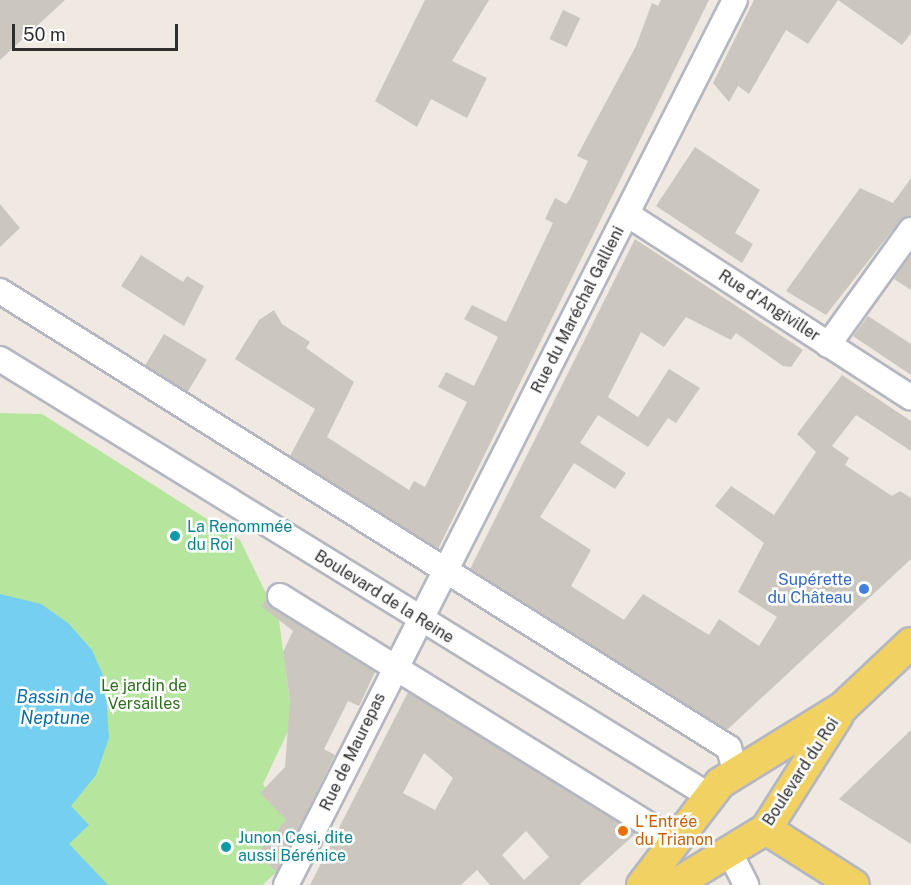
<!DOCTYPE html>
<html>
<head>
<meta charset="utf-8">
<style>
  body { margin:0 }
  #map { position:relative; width:911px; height:885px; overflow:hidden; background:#efe9e1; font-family:"Public Sans",sans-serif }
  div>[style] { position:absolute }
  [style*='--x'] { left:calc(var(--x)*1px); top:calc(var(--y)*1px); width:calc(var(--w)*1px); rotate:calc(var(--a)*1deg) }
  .green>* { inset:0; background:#b6e59e }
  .water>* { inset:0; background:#75cff0 }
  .building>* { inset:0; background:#cbc7bf; transform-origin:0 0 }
  .roads { filter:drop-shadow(2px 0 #b4b7c1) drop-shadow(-2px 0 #b4b7c1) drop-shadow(0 2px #b4b7c1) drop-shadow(0 -2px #b4b7c1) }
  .minor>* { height:24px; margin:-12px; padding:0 12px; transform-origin:12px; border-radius:12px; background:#fff }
  .major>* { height:30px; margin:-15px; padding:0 15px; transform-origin:15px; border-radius:15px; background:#f2d163 }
  .dots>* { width:16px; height:16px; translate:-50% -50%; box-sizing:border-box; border:3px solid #fff; border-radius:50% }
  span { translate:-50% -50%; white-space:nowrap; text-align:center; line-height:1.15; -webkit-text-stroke:5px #fff; paint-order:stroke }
  .street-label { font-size:16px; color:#2e2e2e }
  .culture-label { font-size:16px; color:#0d838f }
  .left { translate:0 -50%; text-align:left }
  .shop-label { font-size:16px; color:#366cbe }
  .right { translate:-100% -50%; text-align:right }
  .park-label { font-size:16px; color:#2c6e1b }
  .food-label { font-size:16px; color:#c56008 }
  .water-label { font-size:18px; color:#0d6fa3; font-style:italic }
  .scale { position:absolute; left:12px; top:24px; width:166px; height:27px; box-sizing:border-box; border:3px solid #2e2e2e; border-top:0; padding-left:8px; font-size:18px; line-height:21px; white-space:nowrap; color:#2e2e2e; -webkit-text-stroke:4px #fff; paint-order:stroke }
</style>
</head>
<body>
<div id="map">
  <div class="green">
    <i style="clip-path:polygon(0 413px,42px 414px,240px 540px,279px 620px,291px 709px,290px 727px,263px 784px,286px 820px,256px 854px,277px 872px,262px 885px,0 885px)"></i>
  </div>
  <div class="water">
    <i style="clip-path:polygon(0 594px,41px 604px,68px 623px,92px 650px,105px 680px,109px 738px,96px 775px,71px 806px,89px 825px,69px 844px,108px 885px,0 885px)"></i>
  </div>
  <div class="building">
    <i style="clip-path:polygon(0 0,65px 0,0 60px)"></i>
    <i style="clip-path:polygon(425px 0,489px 0,452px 61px,487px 78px,467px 118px,431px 99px,417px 127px,375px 101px)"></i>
    <i style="clip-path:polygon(661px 0,709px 0,438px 549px,290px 456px,315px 409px,235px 359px,259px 320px,274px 310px,282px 324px,310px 342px,306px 348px,354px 382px,327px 437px,409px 490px,414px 481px,425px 487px,467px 402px,438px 387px,446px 372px,474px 386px,498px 337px,464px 319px,472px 305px,506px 322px,553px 223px,545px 219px,555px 198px,566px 204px,570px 199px,588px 161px,577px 156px,636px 46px,652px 3px,658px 6px)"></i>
    <i style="clip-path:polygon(754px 0,911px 0,911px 33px,902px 45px,838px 0,808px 44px,786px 30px,749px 94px,738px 86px,729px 102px,713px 83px)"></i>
    <i style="left:563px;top:10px;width:19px;height:32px;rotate:25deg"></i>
    <i style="clip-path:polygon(695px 147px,760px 190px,735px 233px,753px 244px,742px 263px,656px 206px)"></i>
    <i style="clip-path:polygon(911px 178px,911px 216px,899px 222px,826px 315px,786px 291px,860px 188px,893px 203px)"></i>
    <i style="clip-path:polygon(0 204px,20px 228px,0 247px)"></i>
    <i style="clip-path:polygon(635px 239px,803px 350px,791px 367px,783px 366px,736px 333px,731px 340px,686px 317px,664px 347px,641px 332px,608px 397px,638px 417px,669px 369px,700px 388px,676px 423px,668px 418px,648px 447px,598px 415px,580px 443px,626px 473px,615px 489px,574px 463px,540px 517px,591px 550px,571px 586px,624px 620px,643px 594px,709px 635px,719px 619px,759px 646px,777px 617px,738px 592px,764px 543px,715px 506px,731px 486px,774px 515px,816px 452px,797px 434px,842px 375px,911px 421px,911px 451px,856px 415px,832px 446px,849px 458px,845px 465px,892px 496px,900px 491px,911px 498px,911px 559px,727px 730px,470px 569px)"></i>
    <i style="clip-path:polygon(911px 254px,911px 290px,894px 279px)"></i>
    <i style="clip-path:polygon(141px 255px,183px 282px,187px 276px,204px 286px,184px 326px,121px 286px)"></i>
    <i style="clip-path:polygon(868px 316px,911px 344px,911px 375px,853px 336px)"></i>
    <i style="left:164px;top:334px;width:50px;height:37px;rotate:31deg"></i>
    <i style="clip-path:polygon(267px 599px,375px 672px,359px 706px,348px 701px,324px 749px,335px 755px,277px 872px,256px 854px,286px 820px,260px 793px,285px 767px,290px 701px,283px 652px,293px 631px,261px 606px)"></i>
    <i style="clip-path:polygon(evenodd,408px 692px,635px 833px,635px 834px,579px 885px,490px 885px,477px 870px,461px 885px,310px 885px,408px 692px,424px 753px,453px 778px,435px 810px,403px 793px,424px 753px,408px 692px,526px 831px,549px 857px,524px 880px,502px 855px,526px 831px)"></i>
    <i style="clip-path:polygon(911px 730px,911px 844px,839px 799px)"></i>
  </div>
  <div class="roads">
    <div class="minor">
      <i style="--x:627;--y:214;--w:338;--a:32.9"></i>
      <i style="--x:0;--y:291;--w:860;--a:32.08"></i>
      <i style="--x:729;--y:748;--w:28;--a:75"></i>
      <i style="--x:828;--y:345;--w:142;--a:-54.2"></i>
      <i style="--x:0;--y:359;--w:831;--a:31.63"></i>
      <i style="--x:280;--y:596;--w:467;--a:31.8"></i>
      <i style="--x:729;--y:851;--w:38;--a:63"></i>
      <i style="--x:286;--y:885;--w:992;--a:-63.1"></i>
    </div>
    <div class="major">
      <i style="--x:766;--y:829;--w:104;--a:32.5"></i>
      <i style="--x:642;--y:885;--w:128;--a:-52.6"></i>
      <i style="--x:720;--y:783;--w:145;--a:-31.7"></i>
      <i style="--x:843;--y:707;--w:93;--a:-43.3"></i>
      <i style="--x:674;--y:885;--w:108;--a:-31.3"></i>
      <i style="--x:766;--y:829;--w:135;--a:-57.7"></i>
    </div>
  </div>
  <div class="dots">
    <i style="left:175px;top:536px;background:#0f9aa8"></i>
    <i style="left:864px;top:589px;background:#3f7fe0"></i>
    <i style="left:623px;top:831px;background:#e8710a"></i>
    <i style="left:226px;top:847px;background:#0f9aa8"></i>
  </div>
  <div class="street-label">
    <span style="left:769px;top:306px;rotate:33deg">Rue d'Angiviller</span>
    <span style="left:578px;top:310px;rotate:-63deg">Rue du Maréchal Gallieni</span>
    <span style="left:384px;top:597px;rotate:32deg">Boulevard de la Reine</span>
    <span style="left:353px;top:752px;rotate:-64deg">Rue de Maurepas</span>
    <span style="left:801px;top:772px;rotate:-57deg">Boulevard du Roi</span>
  </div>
  <div class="culture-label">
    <span class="left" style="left:187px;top:536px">La Renommée<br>du Roi</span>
    <span class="left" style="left:238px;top:847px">Junon Cesi, dite<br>aussi Bérénice</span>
  </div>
  <div class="shop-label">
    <span class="right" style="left:852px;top:589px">Supérette<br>du Château</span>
  </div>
  <div class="park-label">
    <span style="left:144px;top:695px">Le jardin de<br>Versailles</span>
  </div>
  <div class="food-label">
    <span class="left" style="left:635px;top:831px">L'Entrée<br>du Trianon</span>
  </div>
  <div class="water-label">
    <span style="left:55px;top:708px">Bassin de<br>Neptune</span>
  </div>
  <div class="scale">50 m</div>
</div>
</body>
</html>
